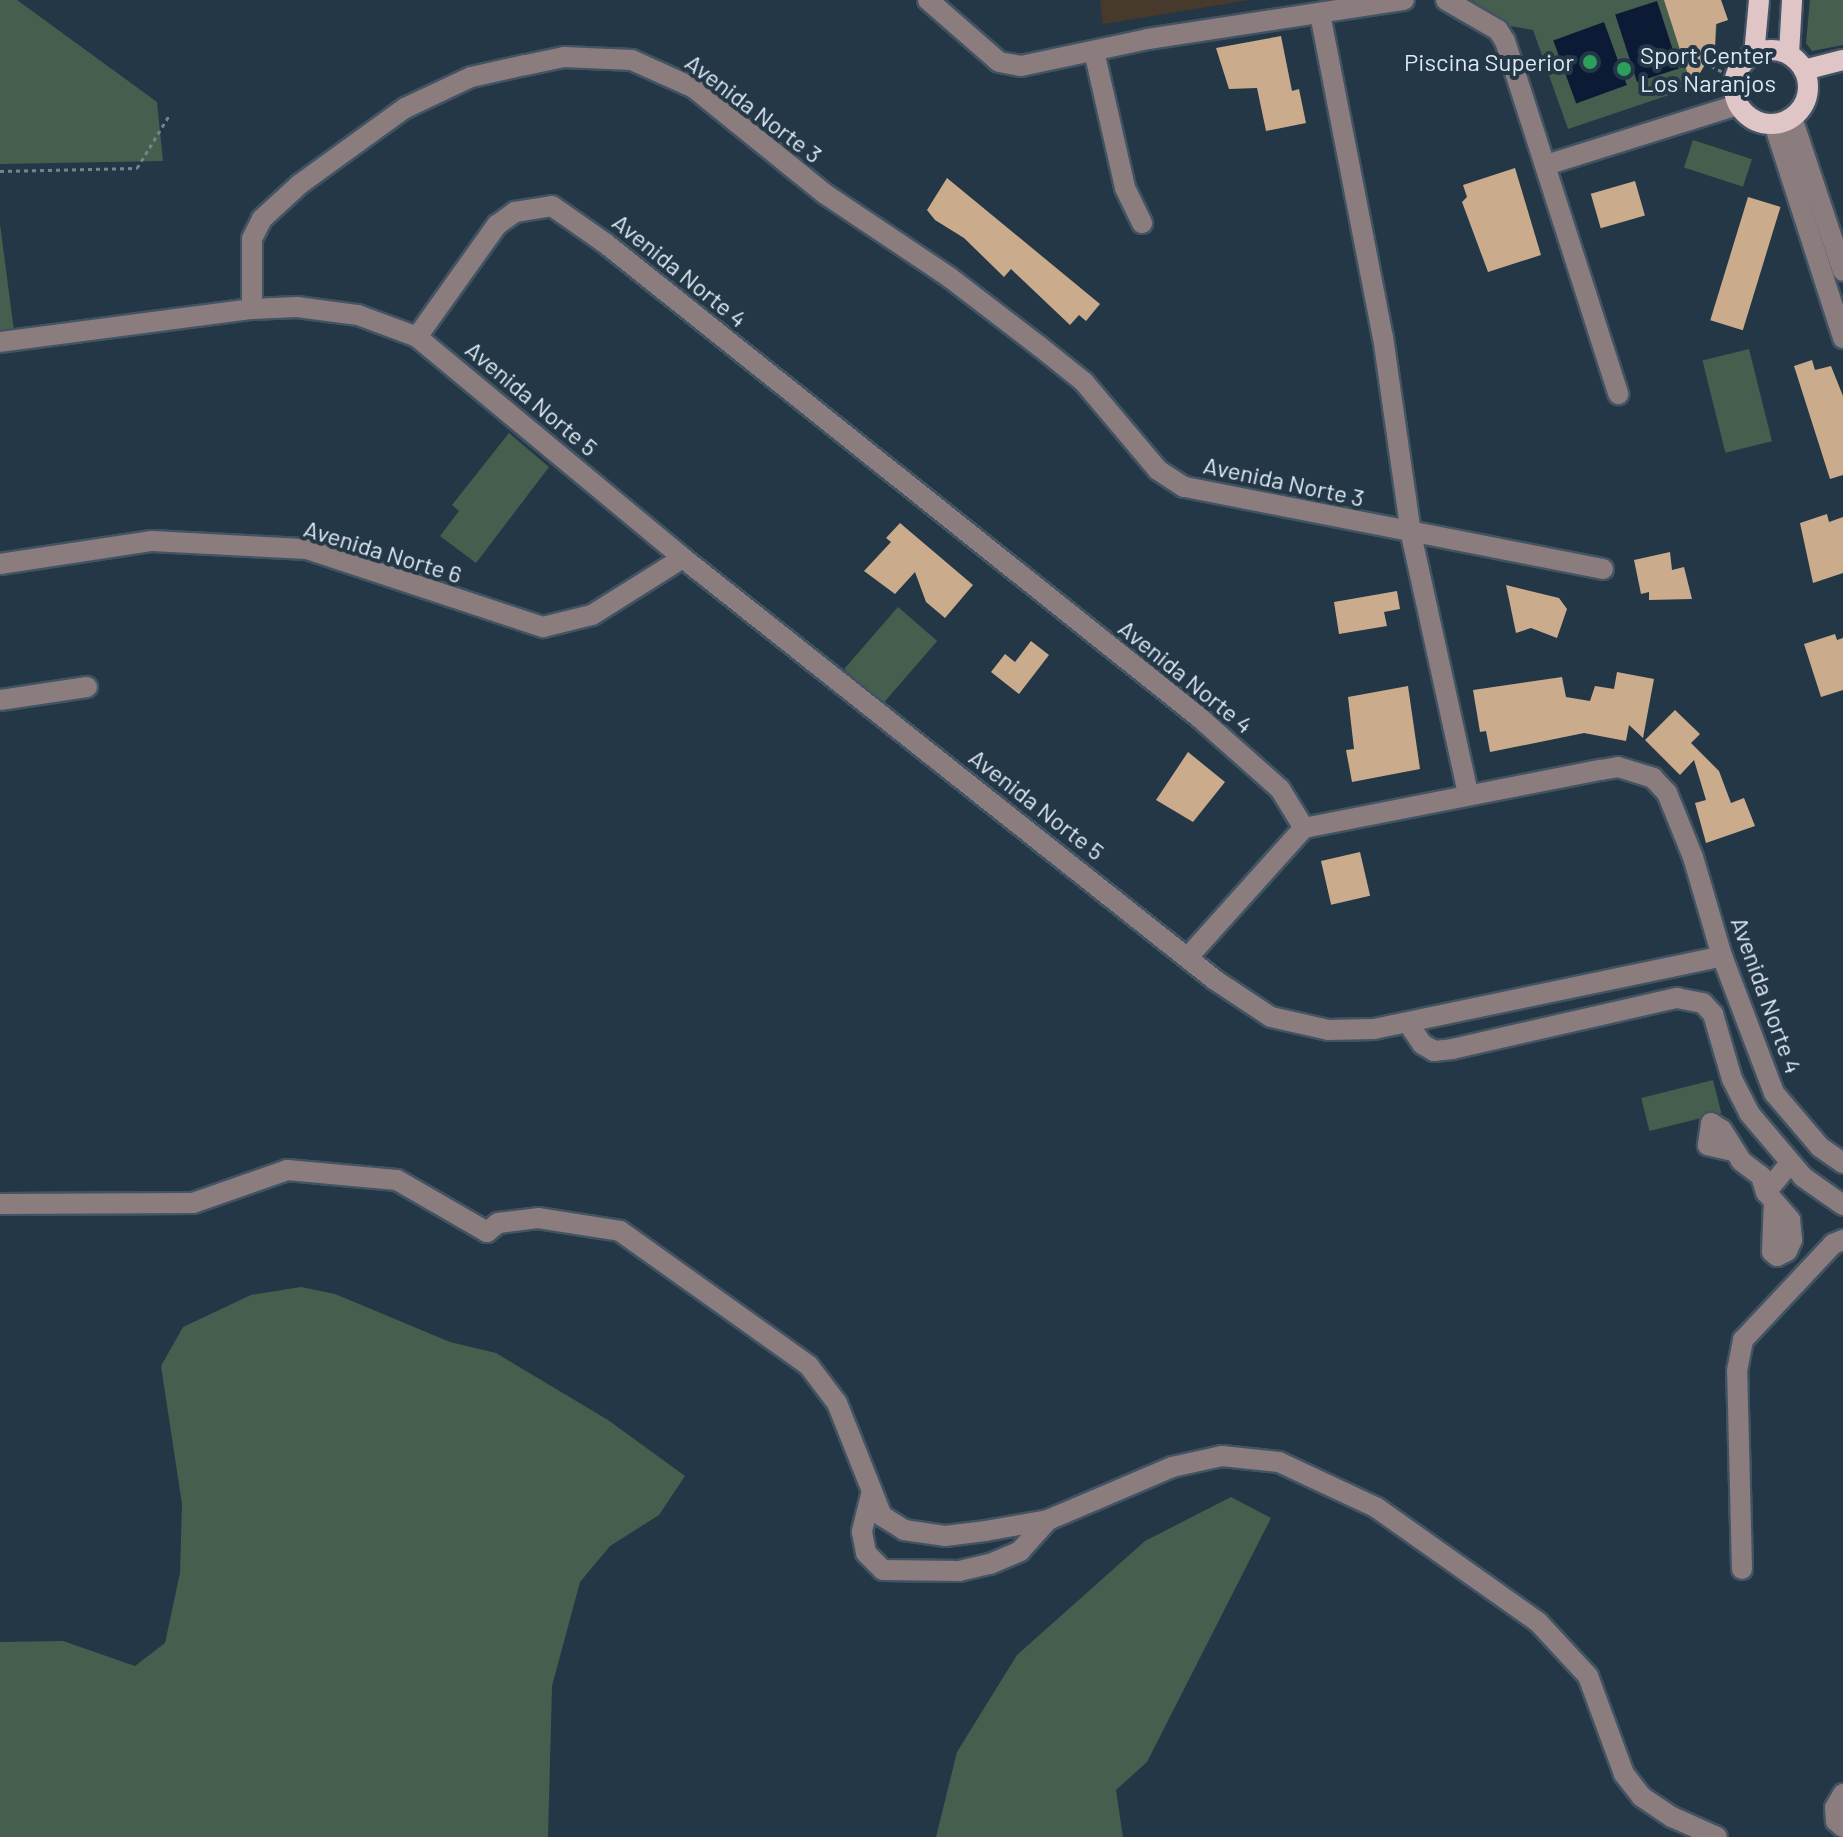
<!DOCTYPE html>
<html>
<head>
<meta charset="utf-8">
<style>
  body { margin:0 }
  #map { position:relative; width:1843px; height:1837px; overflow:hidden; background:#243747; font-family:Barlow,sans-serif }
  div>[style] { position:absolute }
  [style*='--x'] { left:calc(var(--x)*1px); top:calc(var(--y)*1px); width:calc(var(--w)*1px); rotate:calc(var(--a)*1deg) }
  .education>* { inset:0; background:#473a2c }
  .green>* { inset:0; background:#465e4e; transform-origin:0 0 }
  .water>* { inset:0; background:#0c1a35; transform-origin:0 0 }
  .building>* { inset:0; background:#caac8d; transform-origin:0 0 }
  .path>* { height:3px; margin-top:-1.5px; transform-origin:0; background:repeating-linear-gradient(90deg,#738390 0 4px,transparent 0 8px) }
  .roads { filter:drop-shadow(2px 0 #425363) drop-shadow(-2px 0 #425363) drop-shadow(0 2px #425363) drop-shadow(0 -2px #425363) }
  .minor>* { height:20px; margin:-10px; padding:0 10px; transform-origin:10px; border-radius:10px; background:#8b7d7e }
  .major>* { height:20px; margin:-10px; padding:0 10px; transform-origin:10px; border-radius:10px; background:#e0c5c6 }
  .major>.ring { margin:-10px; padding:0; box-sizing:content-box; background:none; border:20px solid #e0c5c6; border-radius:50% }
  .dots>* { width:22px; height:22px; translate:-50% -50%; box-sizing:border-box; border:4px solid #243747; border-radius:50% }
  span { translate:-50% -50%; white-space:nowrap; text-align:center; line-height:1.15; -webkit-text-stroke:8px #243747; paint-order:stroke }
  .poi-label { font-size:24px; color:#dee9f3 }
  .left { translate:0 -50%; text-align:left }
  .right { translate:-100% -50%; text-align:right }
  .street-label { font-size:24px; color:#dee9f3 }
</style>
</head>
<body>
<div id="map">
  <div class="education">
    <i style="clip-path:polygon(1100px 0,1250px 0,1103px 24px)"></i>
  </div>
  <div class="green">
    <i style="clip-path:polygon(0 0,17px 0,157px 102px,163px 161px,0 164px)"></i>
    <i style="clip-path:polygon(1472px 0,1721px 0,1728px 20px,1717px 24px,1715px 47px,1697px 76px,1675px 93px,1568px 129px,1533px 30px,1510px 26px)"></i>
    <i style="clip-path:polygon(1810px 0,1843px 0,1843px 45px,1812px 51px,1806px 43px)"></i>
    <i style="left:1693px;top:140px;width:62px;height:29px;rotate:18deg"></i>
    <i style="clip-path:polygon(0 224px,14px 331px,0 333px)"></i>
    <i style="left:1749px;top:349px;width:95px;height:48px;rotate:76deg"></i>
    <i style="clip-path:polygon(509px 433px,549px 467px,476px 563px,440px 536px,459px 511px,452px 505px)"></i>
    <i style="left:898px;top:607px;width:52px;height:82px;rotate:41deg"></i>
    <i style="left:1713px;top:1080px;width:34px;height:74px;rotate:76deg"></i>
    <i style="clip-path:polygon(301px 1287px,335px 1294px,450px 1342px,496px 1353px,608px 1420px,685px 1476px,659px 1515px,610px 1546px,580px 1582px,552px 1686px,548px 1837px,0 1837px,0 1642px,63px 1641px,135px 1666px,165px 1643px,180px 1573px,182px 1504px,161px 1366px,183px 1327px,251px 1295px)"></i>
    <i style="clip-path:polygon(1231px 1497px,1271px 1518px,1147px 1762px,1116px 1790px,1123px 1837px,936px 1837px,957px 1752px,1017px 1655px,1145px 1541px)"></i>
  </div>
  <div class="water">
    <i style="left:1657px;top:1px;width:71px;height:44px;rotate:72deg"></i>
    <i style="left:1604px;top:22px;width:67px;height:54px;rotate:70deg"></i>
  </div>
  <div class="building">
    <i style="clip-path:polygon(1664px 0,1721px 0,1728px 20px,1716px 24px,1715px 47px,1692px 87px)"></i>
    <i style="clip-path:polygon(1281px 36px,1292px 91px,1299px 89px,1306px 123px,1266px 131px,1257px 88px,1229px 89px,1216px 48px)"></i>
    <i style="clip-path:polygon(1515px 168px,1541px 255px,1488px 272px,1462px 202px,1467px 197px,1463px 185px)"></i>
    <i style="clip-path:polygon(947px 178px,1100px 304px,1086px 321px,1079px 315px,1070px 325px,1011px 269px,1004px 277px,964px 238px,935px 220px,927px 210px)"></i>
    <i style="left:1635px;top:181px;width:36px;height:46px;rotate:74deg"></i>
    <i style="left:1748px;top:197px;width:34px;height:129px;rotate:17deg"></i>
    <i style="clip-path:polygon(1812px 360px,1815px 370px,1831px 366px,1843px 396px,1843px 475px,1830px 479px,1794px 366px)"></i>
    <i style="clip-path:polygon(1827px 514px,1829px 522px,1843px 517px,1843px 573px,1813px 583px,1800px 523px)"></i>
    <i style="clip-path:polygon(900px 523px,973px 585px,945px 618px,926px 602px,915px 572px,895px 594px,864px 571px,891px 542px,886px 538px)"></i>
    <i style="clip-path:polygon(1670px 552px,1672px 570px,1684px 567px,1692px 599px,1649px 600px,1649px 592px,1641px 594px,1634px 560px)"></i>
    <i style="clip-path:polygon(1506px 585px,1559px 598px,1567px 609px,1557px 638px,1531px 628px,1516px 633px)"></i>
    <i style="clip-path:polygon(1397px 591px,1400px 609px,1384px 612px,1387px 626px,1339px 634px,1334px 602px)"></i>
    <i style="clip-path:polygon(1835px 634px,1837px 640px,1843px 638px,1843px 690px,1821px 697px,1804px 644px)"></i>
    <i style="clip-path:polygon(1031px 641px,1049px 655px,1019px 694px,991px 672px,1005px 654px,1015px 662px)"></i>
    <i style="clip-path:polygon(1617px 672px,1654px 679px,1643px 738px,1629px 725px,1626px 741px,1584px 733px,1490px 752px,1486px 731px,1480px 732px,1473px 690px,1562px 677px,1566px 697px,1590px 701px,1595px 686px,1614px 689px)"></i>
    <i style="clip-path:polygon(1408px 686px,1420px 769px,1352px 782px,1346px 750px,1354px 749px,1348px 697px)"></i>
    <i style="clip-path:polygon(1675px 710px,1700px 734px,1691px 743px,1719px 771px,1731px 803px,1744px 798px,1755px 826px,1706px 843px,1695px 803px,1706px 800px,1694px 760px,1680px 775px,1645px 740px)"></i>
    <i style="clip-path:polygon(1188px 752px,1225px 782px,1193px 822px,1156px 800px)"></i>
    <i style="left:1360px;top:852px;width:45px;height:40px;rotate:77deg"></i>
  </div>
  <div class="path">
    <i style="--x:1704;--y:62;--w:30;--a:28"></i>
    <i style="--x:0;--y:171;--w:137;--a:-1.3"></i>
    <i style="--x:137;--y:168;--w:63;--a:-58.6"></i>
  </div>
  <div class="roads">
    <div class="minor">
      <i style="--x:928;--y:0;--w:94;--a:41.1"></i>
      <i style="--x:999;--y:62;--w:22;--a:10"></i>
      <i style="--x:1021;--y:66;--w:130;--a:-12"></i>
      <i style="--x:1148;--y:39;--w:259;--a:-8.7"></i>
      <i style="--x:1446;--y:0;--w:60;--a:30"></i>
      <i style="--x:1498;--y:30;--w:13;--a:58"></i>
      <i style="--x:1505;--y:41;--w:371;--a:72.2"></i>
      <i style="--x:1320;--y:14;--w:329;--a:79"></i>
      <i style="--x:1383;--y:337;--w:199;--a:81.9"></i>
      <i style="--x:1411;--y:534;--w:266;--a:77.6"></i>
      <i style="--x:1094;--y:51;--w:140;--a:77.2"></i>
      <i style="--x:1125;--y:188;--w:39;--a:64"></i>
      <i style="--x:1792;--y:118;--w:161;--a:71.6"></i>
      <i style="--x:1774;--y:124;--w:225;--a:72.1"></i>
      <i style="--x:1546;--y:165;--w:201;--a:-17.4"></i>
      <i style="--x:417;--y:337;--w:138;--a:-54.5"></i>
      <i style="--x:497;--y:225;--w:22;--a:-36"></i>
      <i style="--x:515;--y:212;--w:37;--a:-9"></i>
      <i style="--x:552;--y:206;--w:65;--a:34.9"></i>
      <i style="--x:605;--y:243;--w:761;--a:38.6"></i>
      <i style="--x:1200;--y:718;--w:107;--a:41.6"></i>
      <i style="--x:1280;--y:789;--w:46;--a:58.4"></i>
      <i style="--x:1304;--y:828;--w:303;--a:-11.1"></i>
      <i style="--x:1601;--y:770;--w:17;--a:-10"></i>
      <i style="--x:1618;--y:767;--w:37;--a:17"></i>
      <i style="--x:1653;--y:778;--w:21;--a:47"></i>
      <i style="--x:1667;--y:793;--w:69;--a:67.9"></i>
      <i style="--x:1693;--y:857;--w:103;--a:73.7"></i>
      <i style="--x:1722;--y:956;--w:147;--a:69.2"></i>
      <i style="--x:1774;--y:1093;--w:71;--a:49.6"></i>
      <i style="--x:1820;--y:1147;--w:28;--a:35"></i>
      <i style="--x:0;--y:342;--w:254;--a:-7.5"></i>
      <i style="--x:0;--y:564;--w:154;--a:-8.6"></i>
      <i style="--x:152;--y:541;--w:155;--a:3"></i>
      <i style="--x:307;--y:549;--w:249;--a:18.3"></i>
      <i style="--x:543;--y:627;--w:50;--a:-13.8"></i>
      <i style="--x:592;--y:615;--w:107;--a:-32.1"></i>
      <i style="--x:1603;--y:569;--w:427;--a:-168.9"></i>
      <i style="--x:1184;--y:487;--w:31;--a:-147"></i>
      <i style="--x:1158;--y:470;--w:115;--a:-130.1"></i>
      <i style="--x:1084;--y:382;--w:58;--a:-141.3"></i>
      <i style="--x:1039;--y:346;--w:113;--a:-142.5"></i>
      <i style="--x:949;--y:277;--w:149;--a:-146.2"></i>
      <i style="--x:825;--y:194;--w:169;--a:-141"></i>
      <i style="--x:694;--y:88;--w:68;--a:-155.7"></i>
      <i style="--x:632;--y:60;--w:68;--a:-177.5"></i>
      <i style="--x:564;--y:57;--w:40;--a:168"></i>
      <i style="--x:525;--y:65;--w:55;--a:167.5"></i>
      <i style="--x:471;--y:77;--w:73;--a:154.8"></i>
      <i style="--x:405;--y:108;--w:130;--a:144.1"></i>
      <i style="--x:300;--y:184;--w:52;--a:137.4"></i>
      <i style="--x:262;--y:219;--w:22;--a:117"></i>
      <i style="--x:252;--y:239;--w:70;--a:90"></i>
      <i style="--x:252;--y:309;--w:45;--a:-2.5"></i>
      <i style="--x:297;--y:307;--w:62;--a:7.5"></i>
      <i style="--x:358;--y:315;--w:63;--a:20.4"></i>
      <i style="--x:417;--y:337;--w:346;--a:39.7"></i>
      <i style="--x:683;--y:558;--w:679;--a:38.42"></i>
      <i style="--x:1215;--y:980;--w:67;--a:33.5"></i>
      <i style="--x:1271;--y:1017;--w:58;--a:12.8"></i>
      <i style="--x:1328;--y:1030;--w:46;--a:-1.2"></i>
      <i style="--x:1374;--y:1029;--w:356;--a:-11.8"></i>
      <i style="--x:0;--y:700;--w:88;--a:-8.5"></i>
      <i style="--x:1189;--y:956;--w:172;--a:-48.1"></i>
      <i style="--x:1408;--y:1023;--w:25;--a:56"></i>
      <i style="--x:1422;--y:1044;--w:14;--a:30"></i>
      <i style="--x:1434;--y:1051;--w:18;--a:-6"></i>
      <i style="--x:1452;--y:1049;--w:231;--a:-12.8"></i>
      <i style="--x:1677;--y:998;--w:26;--a:11"></i>
      <i style="--x:1703;--y:1003;--w:15;--a:48"></i>
      <i style="--x:1713;--y:1014;--w:68;--a:73.7"></i>
      <i style="--x:1732;--y:1079;--w:38;--a:63"></i>
      <i style="--x:1749;--y:1113;--w:84;--a:49.8"></i>
      <i style="--x:1803;--y:1177;--w:49;--a:35"></i>
      <i style="--x:1733;--y:1151;--w:26;--a:-167"></i>
      <i style="--x:1708;--y:1145;--w:22;--a:-82"></i>
      <i style="--x:1711;--y:1123;--w:13;--a:32"></i>
      <i style="--x:1722;--y:1130;--w:36;--a:58"></i>
      <i style="--x:1741;--y:1161;--w:25;--a:37"></i>
      <i style="--x:1761;--y:1176;--w:17;--a:73"></i>
      <i style="--x:1766;--y:1192;--w:38;--a:-50"></i>
      <i style="--x:1766;--y:1192;--w:37;--a:49"></i>
      <i style="--x:1790;--y:1220;--w:20;--a:84"></i>
      <i style="--x:1792;--y:1240;--w:12;--a:114"></i>
      <i style="--x:1787;--y:1251;--w:11;--a:153"></i>
      <i style="--x:1777;--y:1256;--w:6;--a:-141"></i>
      <i style="--x:1772;--y:1252;--w:50;--a:-87.7"></i>
      <i style="--x:0;--y:1204;--w:193;--a:-0.3"></i>
      <i style="--x:193;--y:1203;--w:100;--a:-19.3"></i>
      <i style="--x:287;--y:1170;--w:110;--a:5.2"></i>
      <i style="--x:397;--y:1180;--w:104;--a:30"></i>
      <i style="--x:487;--y:1232;--w:14;--a:-39"></i>
      <i style="--x:498;--y:1223;--w:40;--a:-7.1"></i>
      <i style="--x:538;--y:1218;--w:83;--a:9"></i>
      <i style="--x:620;--y:1231;--w:232;--a:35.5"></i>
      <i style="--x:809;--y:1366;--w:46;--a:52.9"></i>
      <i style="--x:837;--y:1403;--w:122;--a:68.3"></i>
      <i style="--x:882;--y:1516;--w:26;--a:32"></i>
      <i style="--x:904;--y:1530;--w:41;--a:8.3"></i>
      <i style="--x:945;--y:1536;--w:40;--a:-7.1"></i>
      <i style="--x:985;--y:1531;--w:64;--a:-9.9"></i>
      <i style="--x:1048;--y:1520;--w:135;--a:-23.1"></i>
      <i style="--x:1172;--y:1467;--w:51;--a:-12.4"></i>
      <i style="--x:1222;--y:1456;--w:57;--a:6"></i>
      <i style="--x:1279;--y:1462;--w:108;--a:25.1"></i>
      <i style="--x:1377;--y:1508;--w:197;--a:35.3"></i>
      <i style="--x:1538;--y:1622;--w:74;--a:47.2"></i>
      <i style="--x:1588;--y:1676;--w:104;--a:69.8"></i>
      <i style="--x:1624;--y:1774;--w:29;--a:52"></i>
      <i style="--x:1642;--y:1797;--w:36;--a:34"></i>
      <i style="--x:1672;--y:1817;--w:49;--a:24"></i>
      <i style="--x:871;--y:1495;--w:38;--a:104"></i>
      <i style="--x:862;--y:1532;--w:21;--a:79"></i>
      <i style="--x:866;--y:1553;--w:24;--a:45"></i>
      <i style="--x:883;--y:1570;--w:76;--a:0.8"></i>
      <i style="--x:959;--y:1571;--w:32;--a:-13"></i>
      <i style="--x:990;--y:1564;--w:33;--a:-23"></i>
      <i style="--x:1020;--y:1551;--w:42;--a:-47.9"></i>
      <i style="--x:1742;--y:1569;--w:198;--a:-91.4"></i>
      <i style="--x:1737;--y:1371;--w:32;--a:-79"></i>
      <i style="--x:1743;--y:1340;--w:132;--a:-46.8"></i>
      <i style="--x:1833;--y:1244;--w:11;--a:-22"></i>
      <i style="--x:1843;--y:1794;--w:16;--a:120"></i>
      <i style="--x:1835;--y:1808;--w:13;--a:86"></i>
      <i style="--x:1836;--y:1821;--w:9;--a:41"></i>
    </div>
    <div class="major">
      <i class="ring" style="left:1734px;top:50px;width:54px;height:54px"></i>
      <i style="--x:1789;--y:54;--w:54;--a:-86.8"></i>
      <i style="--x:1754;--y:55;--w:55;--a:-84.8"></i>
      <i style="--x:1804;--y:70;--w:40;--a:-14.4"></i>
    </div>
  </div>
  <div class="dots">
    <i style="left:1590px;top:62px;background:#2e9e5b"></i>
    <i style="left:1624px;top:69px;background:#2e9e5b"></i>
  </div>
  <div class="poi-label">
    <span class="left" style="left:1640px;top:69px">Sport Center<br>Los Naranjos</span>
    <span class="right" style="left:1574px;top:62px">Piscina Superior</span>
  </div>
  <div class="street-label">
    <span style="left:754px;top:108px;rotate:37deg">Avenida Norte 3</span>
    <span style="left:680px;top:270px;rotate:39deg">Avenida Norte 4</span>
    <span style="left:532px;top:398px;rotate:40deg">Avenida Norte 5</span>
    <span style="left:1284px;top:481px;rotate:12deg">Avenida Norte 3</span>
    <span style="left:383px;top:551px;rotate:17deg">Avenida Norte 6</span>
    <span style="left:1186px;top:676px;rotate:39deg">Avenida Norte 4</span>
    <span style="left:1037px;top:804px;rotate:38deg">Avenida Norte 5</span>
    <span style="left:1767px;top:995px;rotate:70deg">Avenida Norte 4</span>
  </div>
</div>
</body>
</html>
